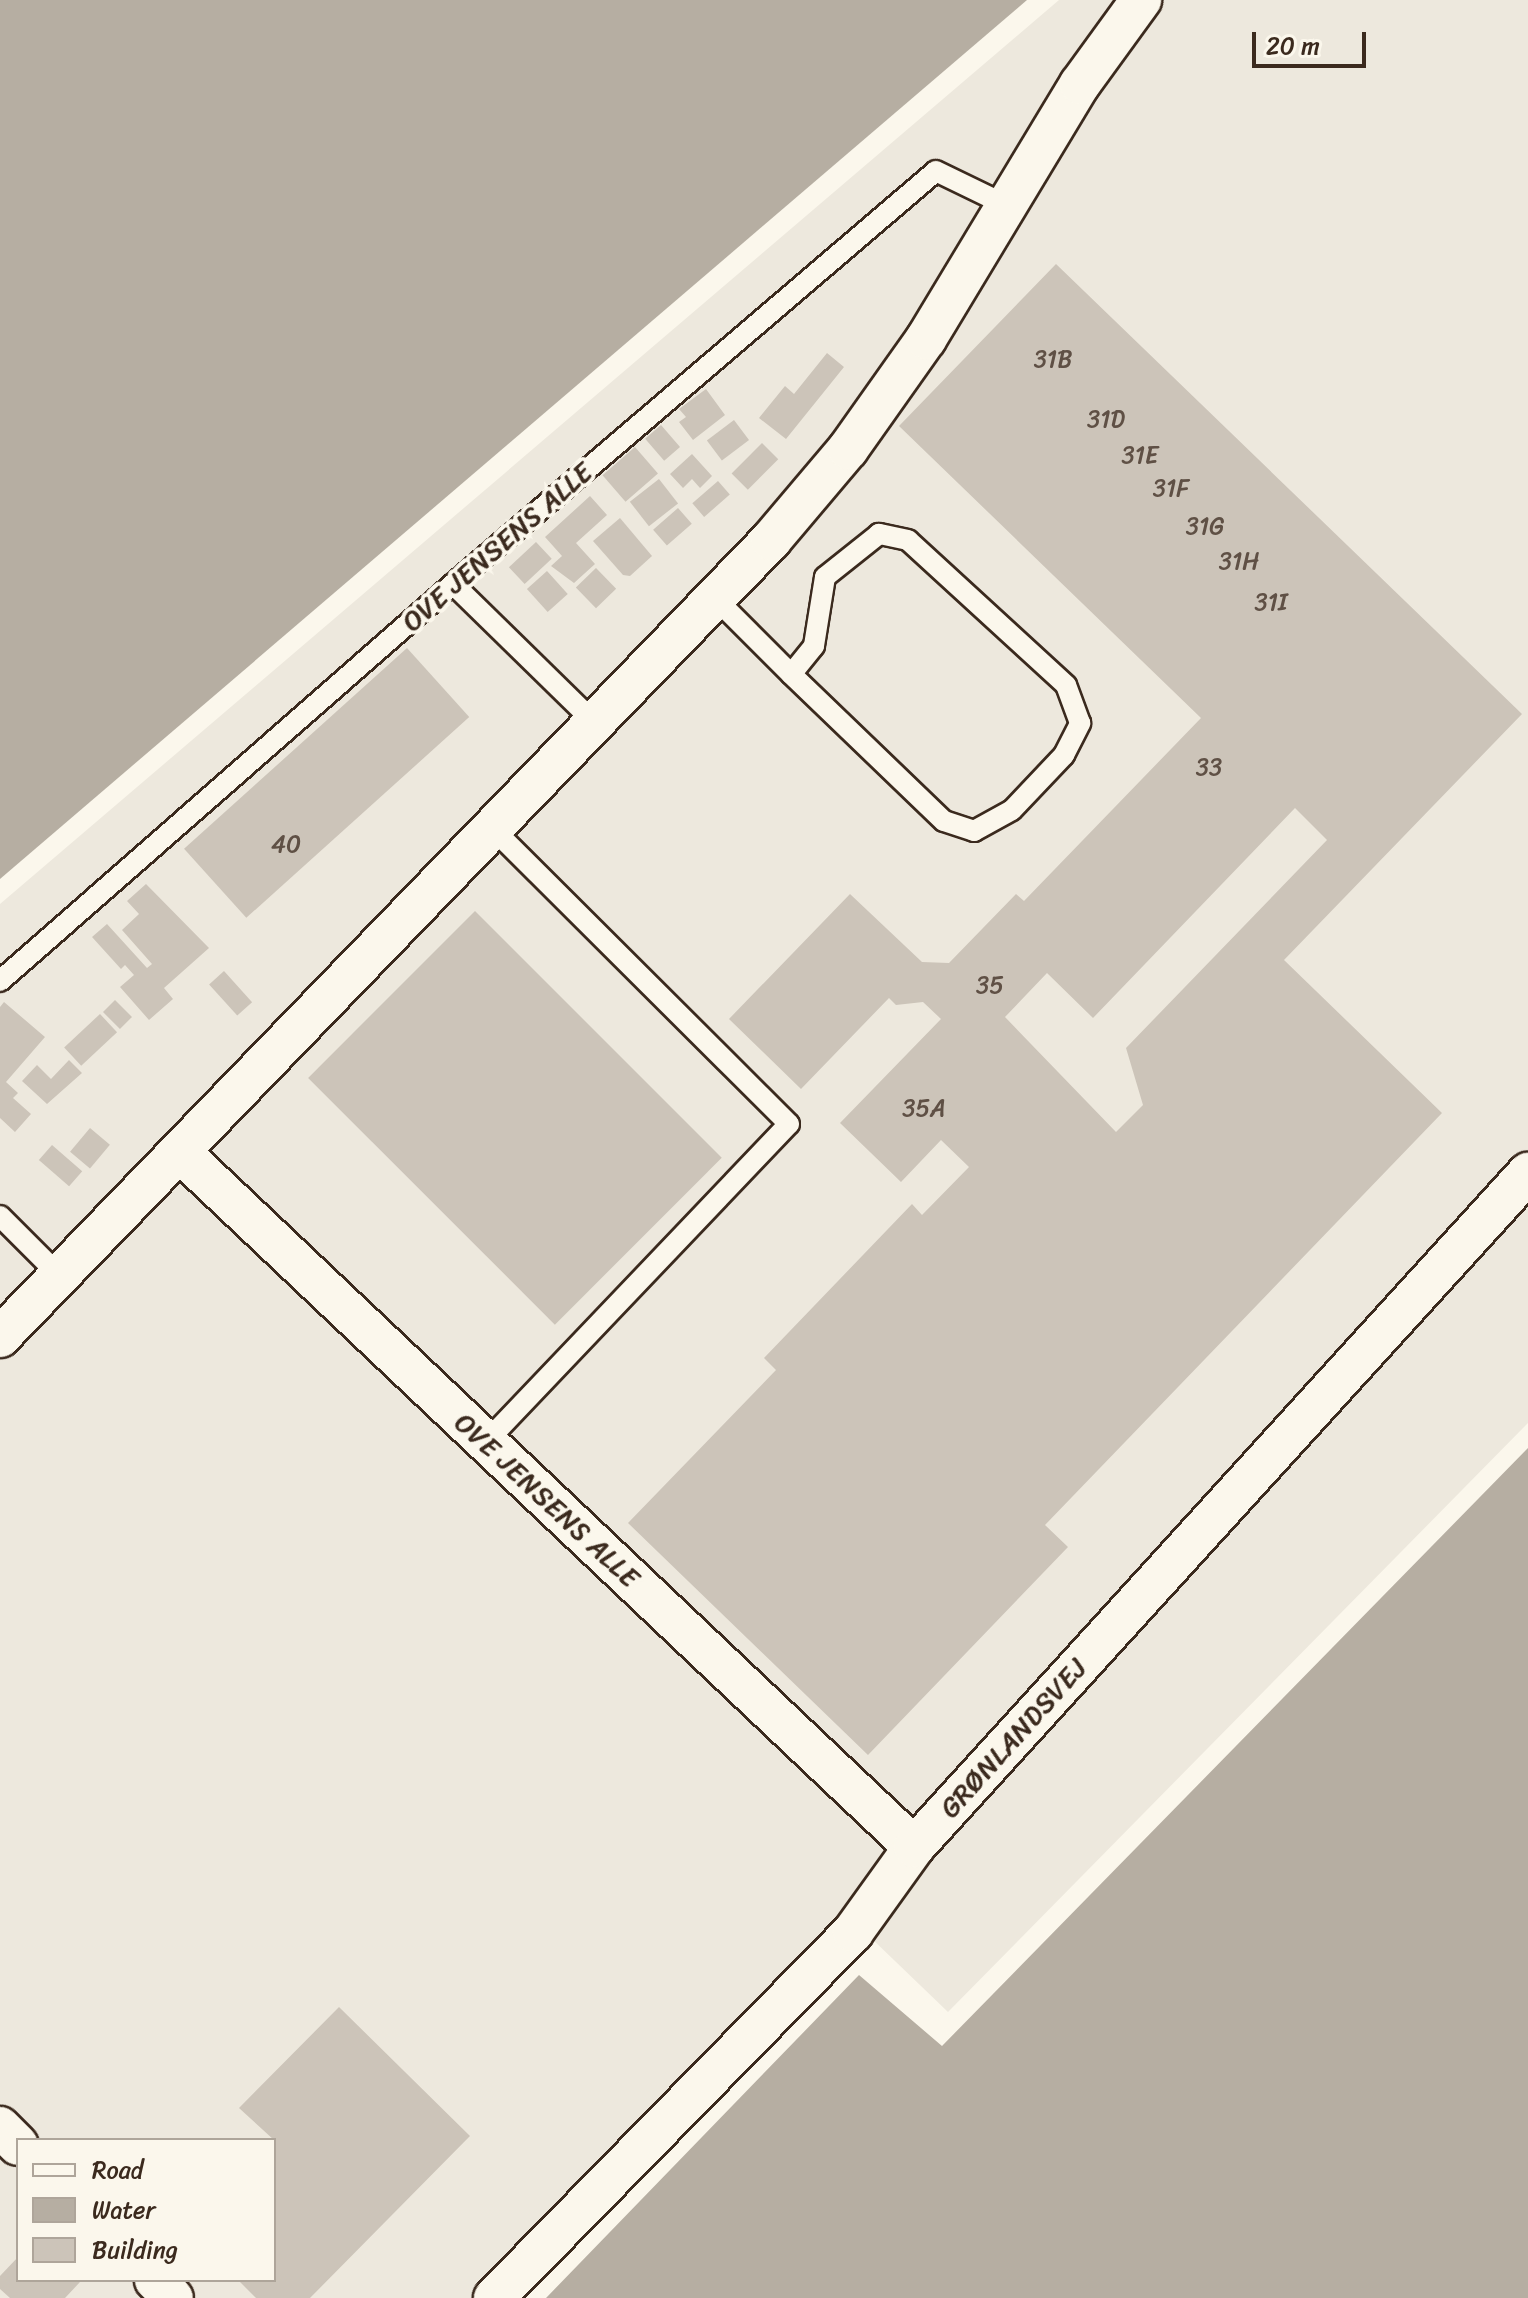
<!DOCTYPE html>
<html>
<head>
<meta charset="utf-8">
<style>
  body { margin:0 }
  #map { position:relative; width:1528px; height:2298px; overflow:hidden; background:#fbf7ec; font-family:Sriracha,sans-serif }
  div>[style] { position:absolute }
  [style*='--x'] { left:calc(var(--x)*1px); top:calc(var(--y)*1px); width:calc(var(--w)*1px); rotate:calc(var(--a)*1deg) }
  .built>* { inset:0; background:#ede8dd }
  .water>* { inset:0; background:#b6aea2 }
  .building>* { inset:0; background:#ccc4b9; transform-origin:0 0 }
  .roads { filter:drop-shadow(2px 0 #3b2a1e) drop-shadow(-2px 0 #3b2a1e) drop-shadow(0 2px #3b2a1e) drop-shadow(0 -2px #3b2a1e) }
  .service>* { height:20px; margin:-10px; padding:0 10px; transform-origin:10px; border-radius:10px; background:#fbf7ec }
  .minor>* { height:40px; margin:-20px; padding:0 20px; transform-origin:20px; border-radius:20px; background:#fbf7ec }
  span { translate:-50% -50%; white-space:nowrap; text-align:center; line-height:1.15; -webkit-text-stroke:8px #fbf7ec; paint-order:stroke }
  .number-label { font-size:24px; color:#5f5045 }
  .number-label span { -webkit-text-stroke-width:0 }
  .street-label { font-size:28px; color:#3b2a1e }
  .legend { position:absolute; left:16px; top:2138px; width:260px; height:144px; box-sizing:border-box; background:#fbf7ec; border:2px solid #aea59a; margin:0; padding:10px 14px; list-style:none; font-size:24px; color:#3b2a1e }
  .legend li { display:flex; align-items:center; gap:16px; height:40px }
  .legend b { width:40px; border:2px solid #aea59a }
  .scale { position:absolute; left:1252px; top:32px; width:114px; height:36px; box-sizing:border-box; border:4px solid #3b2a1e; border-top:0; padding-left:10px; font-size:24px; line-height:28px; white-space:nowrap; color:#3b2a1e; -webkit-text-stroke:6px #fbf7ec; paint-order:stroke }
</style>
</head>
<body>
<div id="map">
  <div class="built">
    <i style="clip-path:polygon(evenodd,1059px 0,1528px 0,1528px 1423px,948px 2012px,869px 1936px,515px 2298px,0 2298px,0 904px,1059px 0,18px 2140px,274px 2140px,274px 2280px,18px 2280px,18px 2140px)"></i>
  </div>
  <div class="water">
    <i style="clip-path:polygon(0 0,1027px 0,0 879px)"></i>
    <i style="clip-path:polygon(1528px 1448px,1528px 2298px,546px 2298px,859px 1975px,942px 2046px)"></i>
  </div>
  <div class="building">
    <i style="clip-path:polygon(evenodd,1056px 264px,1522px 714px,1284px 960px,1442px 1113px,1045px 1525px,1068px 1547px,868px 1755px,628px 1523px,776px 1370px,764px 1358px,912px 1204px,922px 1215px,969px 1167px,941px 1140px,901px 1182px,840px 1123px,941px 1019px,923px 1002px,896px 1005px,889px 998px,801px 1089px,729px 1019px,850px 894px,922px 962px,949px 963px,1016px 894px,1024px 901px,1201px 718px,899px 426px,1056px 264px,1295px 808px,1327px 840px,1126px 1048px,1143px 1105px,1116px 1132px,1005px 1017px,1047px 973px,1093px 1018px,1295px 808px)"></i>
    <i style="clip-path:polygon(827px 353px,844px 367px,786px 439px,759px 418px,785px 386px,794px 394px)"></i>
    <i style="clip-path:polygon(706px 389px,725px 415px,693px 440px,679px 422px,686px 417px,679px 409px)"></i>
    <i style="left:734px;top:420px;width:25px;height:34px;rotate:53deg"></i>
    <i style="left:661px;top:425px;width:29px;height:21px;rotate:49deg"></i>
    <i style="left:762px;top:443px;width:23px;height:43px;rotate:45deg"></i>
    <i style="left:635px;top:447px;width:35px;height:43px;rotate:49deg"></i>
    <i style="clip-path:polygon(692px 454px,712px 476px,700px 488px,692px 479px,683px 488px,670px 474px)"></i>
    <i style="left:659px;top:479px;width:31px;height:37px;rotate:52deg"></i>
    <i style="left:718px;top:481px;width:18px;height:34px;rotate:49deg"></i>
    <i style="clip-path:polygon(590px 496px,607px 515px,576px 543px,595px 564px,574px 583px,551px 566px,562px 556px,545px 537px)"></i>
    <i style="left:678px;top:508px;width:21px;height:33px;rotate:49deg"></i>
    <i style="clip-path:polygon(620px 518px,652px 556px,630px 576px,623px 575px,593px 541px)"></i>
    <i style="left:536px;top:542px;width:23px;height:37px;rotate:47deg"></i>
    <i style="left:596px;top:568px;width:29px;height:28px;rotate:46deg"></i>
    <i style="left:547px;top:571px;width:31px;height:27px;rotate:48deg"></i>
    <i style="left:407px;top:648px;width:93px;height:300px;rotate:48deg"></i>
    <i style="clip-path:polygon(146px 884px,209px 948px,164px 988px,173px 999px,149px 1020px,120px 987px,134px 975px,125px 965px,121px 969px,92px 937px,107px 924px,147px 968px,152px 964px,122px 930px,139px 914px,127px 901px)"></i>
    <i style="left:475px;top:911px;width:349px;height:236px;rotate:45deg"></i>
    <i style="left:224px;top:971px;width:42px;height:20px;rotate:48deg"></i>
    <i style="left:115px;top:1000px;width:24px;height:17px;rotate:45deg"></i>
    <i style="clip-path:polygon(4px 1002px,45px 1037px,6px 1082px,18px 1093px,13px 1098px,31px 1114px,15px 1132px,0 1118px,0 1007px)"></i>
    <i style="left:100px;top:1014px;width:25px;height:49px;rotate:47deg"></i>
    <i style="clip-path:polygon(69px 1060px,82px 1073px,47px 1104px,22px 1081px,37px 1065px,51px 1079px)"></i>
    <i style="left:90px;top:1128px;width:26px;height:31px;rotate:40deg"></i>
    <i style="left:52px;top:1145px;width:40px;height:20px;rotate:41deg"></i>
    <i style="clip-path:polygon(339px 2007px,470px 2136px,310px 2298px,256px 2298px,238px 2280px,274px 2280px,274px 2140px,239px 2108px)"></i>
    <i style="clip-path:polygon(18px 2257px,18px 2280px,80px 2282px,65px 2298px,10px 2298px,0 2289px,0 2276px)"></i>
  </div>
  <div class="roads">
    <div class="service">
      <i style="--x:453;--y:584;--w:199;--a:44.4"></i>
      <i style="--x:715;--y:598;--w:107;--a:45"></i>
      <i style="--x:791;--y:674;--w:212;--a:43.9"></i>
      <i style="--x:944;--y:821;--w:32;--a:18"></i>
      <i style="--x:974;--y:831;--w:43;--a:-28.9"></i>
      <i style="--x:1012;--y:810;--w:76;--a:-46.6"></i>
      <i style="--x:1064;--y:755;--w:36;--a:-63"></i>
      <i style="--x:1080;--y:723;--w:40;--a:-110.2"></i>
      <i style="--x:1066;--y:685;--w:214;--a:-137.5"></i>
      <i style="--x:908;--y:540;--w:30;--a:-168"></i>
      <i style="--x:879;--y:534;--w:69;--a:141.5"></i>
      <i style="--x:825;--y:577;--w:70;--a:99.1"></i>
      <i style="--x:814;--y:646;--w:36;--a:129"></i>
      <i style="--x:0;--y:981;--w:602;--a:-41.23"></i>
      <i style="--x:453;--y:584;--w:635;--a:-40.53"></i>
      <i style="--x:936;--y:171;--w:82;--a:25.9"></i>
      <i style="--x:0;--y:1216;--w:86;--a:45"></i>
      <i style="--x:486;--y:1442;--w:439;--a:-46.4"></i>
      <i style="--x:789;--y:1124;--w:418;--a:-135.1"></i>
    </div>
    <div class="minor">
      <i style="--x:180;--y:1152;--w:1011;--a:43.44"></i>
      <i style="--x:0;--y:1337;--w:1109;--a:-45.95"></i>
      <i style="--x:771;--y:540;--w:119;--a:-49.8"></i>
      <i style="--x:848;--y:449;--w:135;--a:-54.7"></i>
      <i style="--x:926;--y:339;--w:298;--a:-58.9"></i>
      <i style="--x:1080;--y:84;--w:104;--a:-54"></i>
      <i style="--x:0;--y:2127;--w:25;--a:45"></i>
      <i style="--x:155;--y:2280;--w:25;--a:45"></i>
      <i style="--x:494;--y:2298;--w:513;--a:-45.55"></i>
      <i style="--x:853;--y:1932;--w:105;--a:-54.3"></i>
      <i style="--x:914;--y:1847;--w:912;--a:-47.67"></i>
    </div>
  </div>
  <div class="number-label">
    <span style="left:1053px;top:360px">31B</span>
    <span style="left:1106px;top:420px">31D</span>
    <span style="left:1140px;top:456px">31E</span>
    <span style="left:1171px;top:489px">31F</span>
    <span style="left:1205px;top:527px">31G</span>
    <span style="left:1239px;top:562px">31H</span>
    <span style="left:1271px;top:603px">31I</span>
    <span style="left:1209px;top:768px">33</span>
    <span style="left:286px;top:845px">40</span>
    <span style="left:990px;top:986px">35</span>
    <span style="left:924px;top:1109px">35A</span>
  </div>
  <div class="street-label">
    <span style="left:497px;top:547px;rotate:-41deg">OVE JENSENS ALLE</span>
    <span style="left:547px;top:1500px;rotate:43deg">OVE JENSENS ALLE</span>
    <span style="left:1013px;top:1738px;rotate:-48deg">GRØNLANDSVEJ</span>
  </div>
  <ul class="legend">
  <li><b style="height:10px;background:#fbf7ec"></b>Road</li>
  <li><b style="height:22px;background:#b6aea2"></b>Water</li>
  <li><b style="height:22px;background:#ccc4b9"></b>Building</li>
  </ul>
  <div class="scale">20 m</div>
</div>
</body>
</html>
